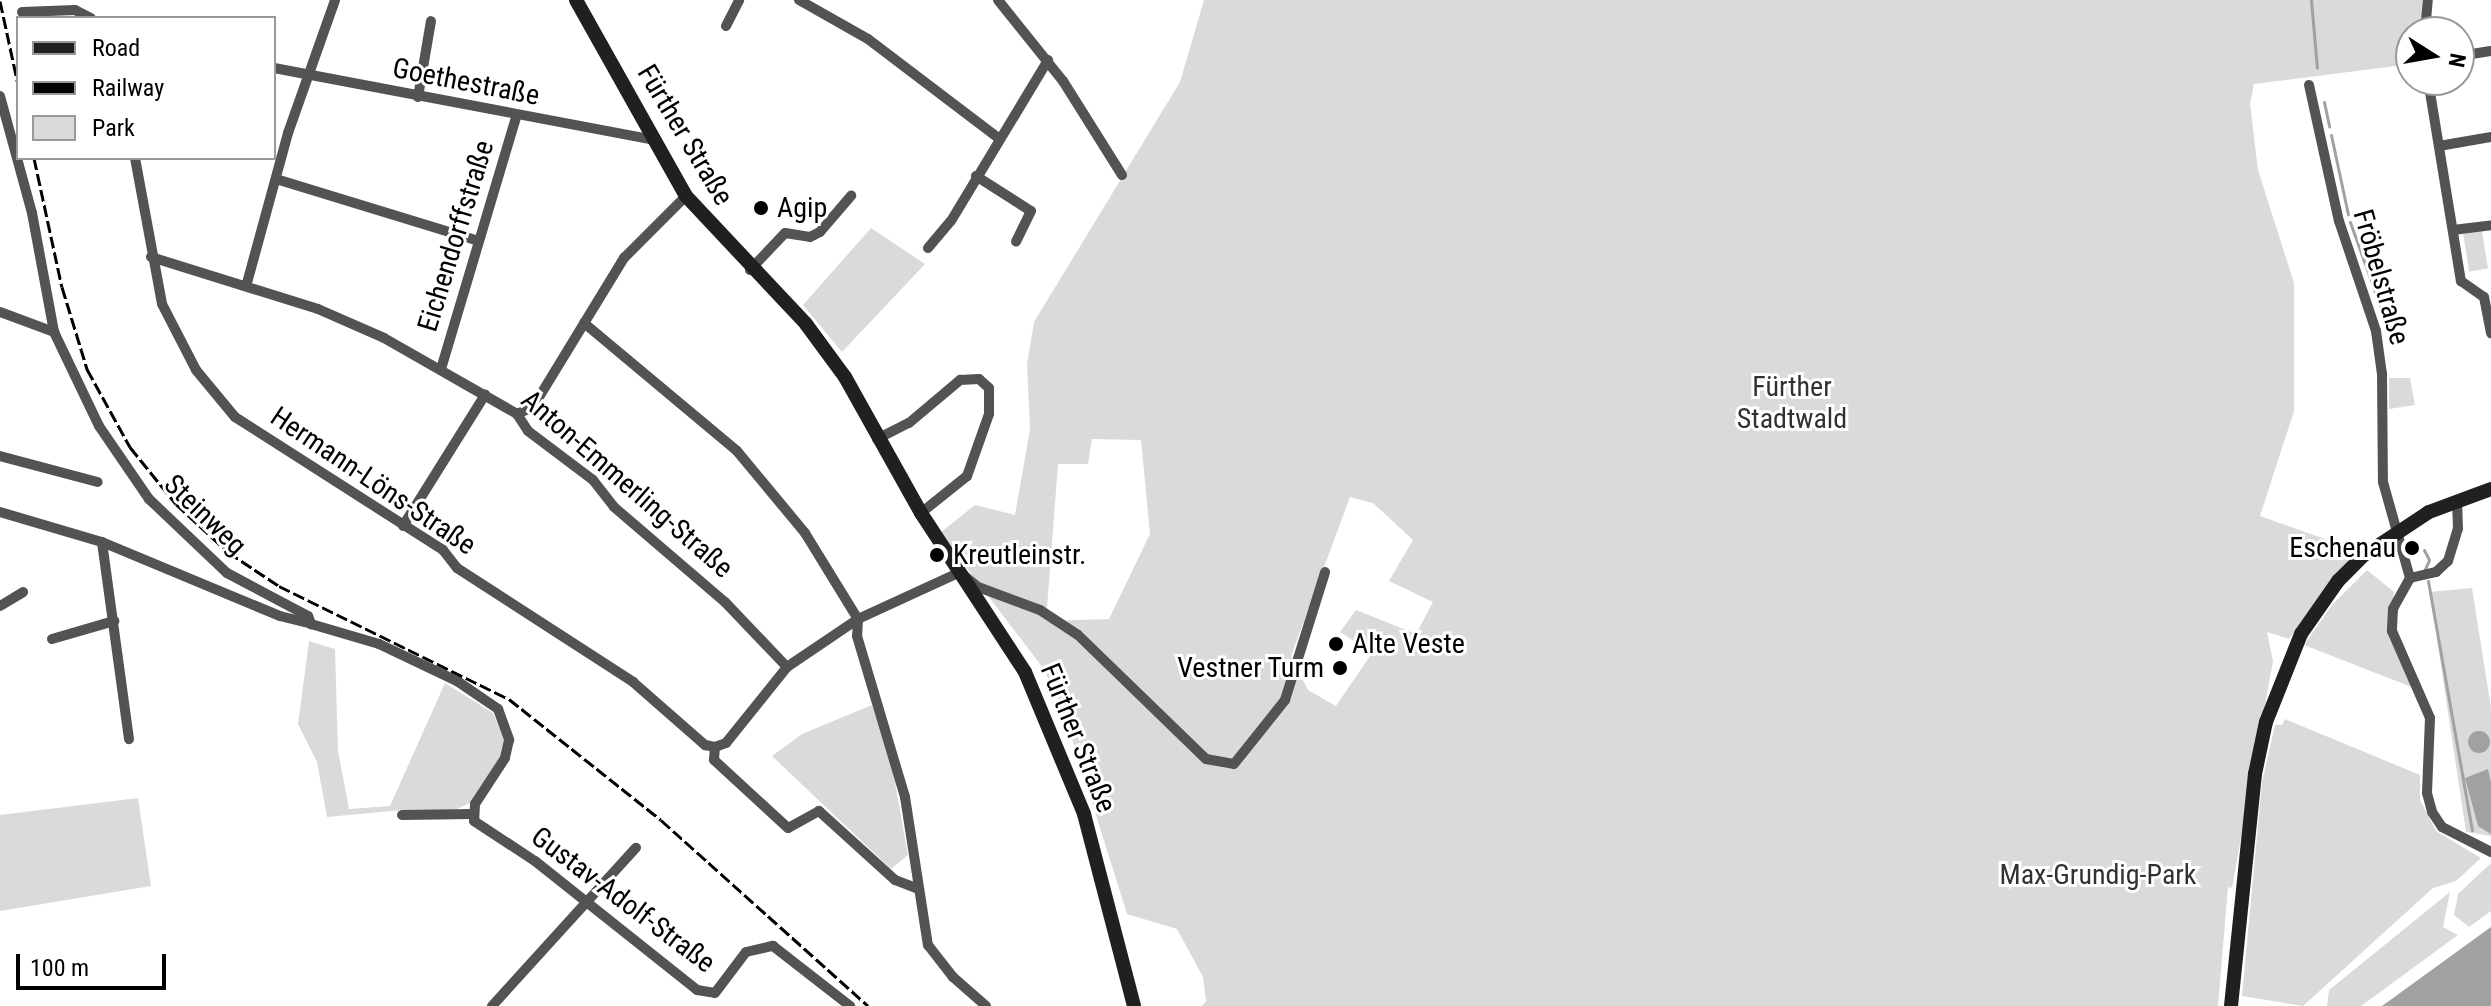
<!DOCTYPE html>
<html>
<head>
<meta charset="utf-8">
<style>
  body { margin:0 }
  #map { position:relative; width:2491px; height:1006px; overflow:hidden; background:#fff; font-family:"Roboto Condensed",sans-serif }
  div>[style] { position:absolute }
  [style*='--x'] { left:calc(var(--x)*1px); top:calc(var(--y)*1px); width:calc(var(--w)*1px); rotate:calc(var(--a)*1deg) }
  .green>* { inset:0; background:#dadada; transform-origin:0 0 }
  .water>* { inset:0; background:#a1a1a1 }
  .round { border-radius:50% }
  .stream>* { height:3px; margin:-1.5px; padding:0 1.5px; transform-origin:1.5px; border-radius:1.5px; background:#a1a1a1 }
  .street>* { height:10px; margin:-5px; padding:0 5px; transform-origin:5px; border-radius:5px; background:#535353 }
  .secondary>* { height:14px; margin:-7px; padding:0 7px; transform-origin:7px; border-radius:7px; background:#202020 }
  .rail>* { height:3px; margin-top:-1.5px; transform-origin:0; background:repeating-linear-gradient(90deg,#000 0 12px,transparent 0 16px) }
  .dots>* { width:22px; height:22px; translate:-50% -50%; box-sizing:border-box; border:4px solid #fff; border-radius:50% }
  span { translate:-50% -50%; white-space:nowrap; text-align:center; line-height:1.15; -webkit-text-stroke:6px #fff; paint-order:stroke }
  .street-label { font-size:28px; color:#000 }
  .poi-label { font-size:28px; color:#000 }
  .left { translate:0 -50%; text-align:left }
  .right { translate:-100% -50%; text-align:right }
  .park-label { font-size:28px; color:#313131 }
  .legend { position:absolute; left:16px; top:16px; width:260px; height:144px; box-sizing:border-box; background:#fff; border:2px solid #999; margin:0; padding:10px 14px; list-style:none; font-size:24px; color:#000 }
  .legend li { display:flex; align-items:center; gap:16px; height:40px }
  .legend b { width:40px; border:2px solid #999 }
  .north { position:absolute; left:2395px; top:16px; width:80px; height:80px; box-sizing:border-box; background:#fff; border:2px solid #999; border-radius:50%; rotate:101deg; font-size:22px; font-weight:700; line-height:32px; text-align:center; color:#000 }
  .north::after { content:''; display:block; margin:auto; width:28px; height:36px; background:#000; clip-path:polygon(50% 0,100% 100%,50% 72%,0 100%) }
  .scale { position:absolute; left:16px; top:954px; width:150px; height:36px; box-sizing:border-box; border:4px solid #000; border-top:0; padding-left:10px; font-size:24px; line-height:28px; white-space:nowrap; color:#000; -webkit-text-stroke:6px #fff; paint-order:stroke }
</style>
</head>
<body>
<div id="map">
  <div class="green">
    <i style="clip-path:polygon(evenodd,1204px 0,2422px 0,2421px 32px,2411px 32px,2411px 64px,2254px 84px,2250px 104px,2258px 170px,2294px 283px,2294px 411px,2260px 516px,2356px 550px,2289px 639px,2267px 632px,2273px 661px,2232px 888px,2228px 887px,2218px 1006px,1202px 1006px,1206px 1001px,1203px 977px,1177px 929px,1127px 914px,1062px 707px,1043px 668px,940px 533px,975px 505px,1015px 515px,1030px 429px,1027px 364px,1034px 322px,1180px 82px,1204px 0,1092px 439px,1141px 440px,1150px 534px,1109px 619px,1046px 621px,1058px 464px,1088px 464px,1092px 439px,1204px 0,1350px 497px,1373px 503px,1413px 540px,1389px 581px,1433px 602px,1416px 634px,1356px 610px,1340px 632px,1372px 653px,1336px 706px,1308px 690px,1291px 656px,1350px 497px)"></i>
    <i style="clip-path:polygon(871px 228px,925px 264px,842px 352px,803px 305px)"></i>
    <i style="left:2482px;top:231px;width:38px;height:19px;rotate:81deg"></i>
    <i style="clip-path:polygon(2389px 378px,2410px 378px,2415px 405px,2389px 409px)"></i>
    <i style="clip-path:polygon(2367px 570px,2394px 592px,2389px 635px,2414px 688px,2304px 645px,2332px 605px)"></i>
    <i style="clip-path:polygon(2472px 588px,2491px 708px,2491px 836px,2466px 832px,2430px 592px)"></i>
    <i style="clip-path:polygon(309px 641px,335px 649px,338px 751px,349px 809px,390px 806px,445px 683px,493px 713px,504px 739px,500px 756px,470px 803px,450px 812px,403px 810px,327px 817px,317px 762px,298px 724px)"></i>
    <i style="clip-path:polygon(872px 705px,891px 760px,908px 855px,891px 869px,772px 756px,802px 734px)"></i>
    <i style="clip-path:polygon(2285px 719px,2420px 775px,2420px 800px,2436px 831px,2481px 858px,2456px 881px,2433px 888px,2303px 1006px,2242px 996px,2262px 782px,2275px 725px,2282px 725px)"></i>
    <i style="clip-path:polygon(138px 798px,151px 886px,0 911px,0 815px)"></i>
    <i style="clip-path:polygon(2491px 863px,2491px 911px,2469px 927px,2454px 915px,2458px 894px)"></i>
    <i style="clip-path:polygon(2450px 892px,2443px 927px,2458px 935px,2361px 1006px,2327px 1006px,2329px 990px)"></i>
  </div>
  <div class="water">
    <i class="round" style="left:2468px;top:731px;width:22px;height:22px"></i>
    <i style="clip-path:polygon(2488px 769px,2491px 783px,2491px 834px,2478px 826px,2465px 778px)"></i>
    <i style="clip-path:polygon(2491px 927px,2491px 1006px,2382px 1006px)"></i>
  </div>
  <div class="stream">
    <i style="--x:2311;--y:0;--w:68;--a:85"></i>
    <i style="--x:2324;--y:102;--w:25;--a:78"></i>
    <i style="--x:2331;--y:135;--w:81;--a:77.9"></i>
    <i style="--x:2350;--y:222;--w:104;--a:70.3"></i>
    <i style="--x:2424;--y:550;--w:11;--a:63"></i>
    <i style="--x:2429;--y:560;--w:10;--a:114"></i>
    <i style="--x:2428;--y:581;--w:253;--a:80"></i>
  </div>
  <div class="street">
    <i style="--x:799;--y:0;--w:79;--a:29.5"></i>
    <i style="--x:868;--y:39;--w:162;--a:37.2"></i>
    <i style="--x:998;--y:0;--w:104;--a:51.3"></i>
    <i style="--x:1063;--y:81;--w:111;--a:57.9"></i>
    <i style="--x:22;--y:12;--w:53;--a:-2.2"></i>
    <i style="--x:75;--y:10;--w:18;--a:27"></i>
    <i style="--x:726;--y:26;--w:29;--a:-63"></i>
    <i style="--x:2425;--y:32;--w:32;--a:-85"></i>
    <i style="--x:2459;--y:56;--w:32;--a:-9"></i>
    <i style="--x:274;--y:68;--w:384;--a:10.7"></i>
    <i style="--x:2428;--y:80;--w:204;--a:80.7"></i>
    <i style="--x:2461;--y:281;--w:28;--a:35"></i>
    <i style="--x:2484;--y:297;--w:37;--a:79"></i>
    <i style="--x:2309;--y:85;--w:139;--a:77.6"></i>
    <i style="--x:2339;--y:221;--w:116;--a:71.4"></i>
    <i style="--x:2376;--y:331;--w:43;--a:82.1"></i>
    <i style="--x:2382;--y:374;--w:108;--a:89.5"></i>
    <i style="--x:2383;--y:482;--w:100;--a:74.3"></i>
    <i style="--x:0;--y:96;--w:121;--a:74.7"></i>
    <i style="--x:32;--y:213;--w:121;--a:79.5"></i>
    <i style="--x:54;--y:332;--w:104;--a:64.4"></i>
    <i style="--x:99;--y:426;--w:88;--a:55.6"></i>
    <i style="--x:149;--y:499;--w:108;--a:43.5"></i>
    <i style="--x:227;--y:573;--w:92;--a:28"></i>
    <i style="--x:308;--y:616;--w:9;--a:69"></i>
    <i style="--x:311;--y:624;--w:71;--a:16.4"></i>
    <i style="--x:379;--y:644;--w:86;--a:25.4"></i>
    <i style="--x:457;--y:681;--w:50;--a:34.3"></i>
    <i style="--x:498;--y:709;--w:33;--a:70"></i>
    <i style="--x:509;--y:740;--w:18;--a:103"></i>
    <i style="--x:505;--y:758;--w:55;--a:123.1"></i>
    <i style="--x:475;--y:804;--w:17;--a:93"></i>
    <i style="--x:474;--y:821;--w:73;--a:33.3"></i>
    <i style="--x:535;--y:861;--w:207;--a:38.5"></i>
    <i style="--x:697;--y:990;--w:18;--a:9"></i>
    <i style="--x:715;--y:993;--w:51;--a:-52.9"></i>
    <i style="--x:746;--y:952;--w:28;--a:-13"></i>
    <i style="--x:773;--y:946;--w:98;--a:37.9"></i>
    <i style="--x:418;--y:97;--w:77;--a:-80.3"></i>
    <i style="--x:2439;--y:146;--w:53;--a:-9.8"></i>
    <i style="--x:135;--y:158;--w:148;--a:79.5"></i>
    <i style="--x:162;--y:304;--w:74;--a:62.7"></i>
    <i style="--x:196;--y:370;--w:61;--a:50.3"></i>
    <i style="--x:235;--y:417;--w:247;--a:32.6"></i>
    <i style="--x:443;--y:550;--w:23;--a:52"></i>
    <i style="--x:457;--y:568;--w:210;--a:32.9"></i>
    <i style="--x:633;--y:682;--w:96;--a:41.2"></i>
    <i style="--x:705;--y:745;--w:10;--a:11"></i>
    <i style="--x:976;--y:176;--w:65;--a:32.5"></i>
    <i style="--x:1031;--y:211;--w:34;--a:116"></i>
    <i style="--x:276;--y:179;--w:212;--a:17"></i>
    <i style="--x:2453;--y:230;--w:38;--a:-7"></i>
    <i style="--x:928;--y:248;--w:35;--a:-50"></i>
    <i style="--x:951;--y:221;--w:188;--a:-58.9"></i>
    <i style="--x:151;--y:257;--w:175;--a:17.3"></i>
    <i style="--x:318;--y:309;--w:72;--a:23.7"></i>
    <i style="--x:384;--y:338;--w:153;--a:29.7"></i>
    <i style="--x:517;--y:414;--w:20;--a:57"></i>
    <i style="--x:528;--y:431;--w:81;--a:37"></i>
    <i style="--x:593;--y:480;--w:34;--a:52"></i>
    <i style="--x:614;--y:507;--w:146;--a:40.6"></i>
    <i style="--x:725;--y:602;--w:90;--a:46.4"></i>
    <i style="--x:750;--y:270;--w:51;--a:-46.6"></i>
    <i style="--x:785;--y:233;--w:25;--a:9"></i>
    <i style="--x:810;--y:237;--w:11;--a:-27"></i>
    <i style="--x:820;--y:232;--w:48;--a:-49.3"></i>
    <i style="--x:247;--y:283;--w:156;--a:-74.7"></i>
    <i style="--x:288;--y:133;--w:141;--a:-70.5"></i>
    <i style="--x:0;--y:312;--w:58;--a:20.3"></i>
    <i style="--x:584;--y:323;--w:199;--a:39.9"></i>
    <i style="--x:737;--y:451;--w:107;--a:50.3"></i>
    <i style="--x:805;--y:533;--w:101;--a:58.4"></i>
    <i style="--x:858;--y:619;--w:17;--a:93"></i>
    <i style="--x:857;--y:636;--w:168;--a:73.4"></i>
    <i style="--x:905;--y:797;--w:150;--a:81.2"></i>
    <i style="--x:928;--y:945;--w:41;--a:52"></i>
    <i style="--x:953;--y:977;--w:44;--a:41.3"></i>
    <i style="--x:441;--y:369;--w:263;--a:-73.4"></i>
    <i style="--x:517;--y:414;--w:17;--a:-24"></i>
    <i style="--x:533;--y:407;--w:175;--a:-58.6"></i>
    <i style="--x:624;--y:258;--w:88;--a:-45"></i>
    <i style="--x:877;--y:439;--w:36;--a:-27"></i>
    <i style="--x:909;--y:423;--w:67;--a:-40.1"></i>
    <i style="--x:960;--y:380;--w:19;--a:-3"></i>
    <i style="--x:979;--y:379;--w:13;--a:42"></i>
    <i style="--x:989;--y:388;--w:26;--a:90"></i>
    <i style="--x:989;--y:414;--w:66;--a:109.5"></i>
    <i style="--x:967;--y:476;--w:59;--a:141.2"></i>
    <i style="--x:0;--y:456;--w:101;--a:14.9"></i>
    <i style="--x:0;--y:512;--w:106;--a:16.4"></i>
    <i style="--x:102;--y:542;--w:193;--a:22.6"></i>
    <i style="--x:280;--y:616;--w:32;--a:14"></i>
    <i style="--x:403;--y:526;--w:155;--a:-58"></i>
    <i style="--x:102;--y:542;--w:199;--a:82.2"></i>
    <i style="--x:2410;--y:578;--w:35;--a:119"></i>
    <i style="--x:2393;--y:609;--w:22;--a:93"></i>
    <i style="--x:2392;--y:631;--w:95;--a:66.4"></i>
    <i style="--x:2430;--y:718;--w:75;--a:92.3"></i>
    <i style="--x:2427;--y:793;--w:20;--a:75"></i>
    <i style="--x:2432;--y:812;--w:18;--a:56"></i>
    <i style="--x:2442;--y:827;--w:55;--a:27"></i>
    <i style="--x:2410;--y:578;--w:27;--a:-13"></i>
    <i style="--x:2436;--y:572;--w:16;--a:-43"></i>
    <i style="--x:2448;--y:561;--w:34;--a:-73"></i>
    <i style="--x:2458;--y:529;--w:29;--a:-92"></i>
    <i style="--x:0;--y:606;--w:27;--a:-31"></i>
    <i style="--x:52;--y:639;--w:65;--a:-16.2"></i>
    <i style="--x:402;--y:815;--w:70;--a:-0.8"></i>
    <i style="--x:916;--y:888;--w:22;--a:-159"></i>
    <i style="--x:895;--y:880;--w:103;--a:-137.8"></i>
    <i style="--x:819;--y:811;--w:35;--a:151"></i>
    <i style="--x:788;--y:828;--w:100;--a:-137.4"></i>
    <i style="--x:714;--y:760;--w:13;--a:-86"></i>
    <i style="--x:715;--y:747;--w:12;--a:-20"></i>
    <i style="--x:726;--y:743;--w:97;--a:-51.2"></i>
    <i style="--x:787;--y:667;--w:86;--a:-34.1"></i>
    <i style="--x:858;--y:619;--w:112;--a:-24.7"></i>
    <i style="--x:960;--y:572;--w:23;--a:40"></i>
    <i style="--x:978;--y:587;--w:66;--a:20.4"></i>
    <i style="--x:1040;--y:610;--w:45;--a:33.3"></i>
    <i style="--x:1078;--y:635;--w:178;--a:44.1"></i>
    <i style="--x:1206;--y:759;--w:28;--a:10"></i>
    <i style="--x:1234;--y:764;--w:82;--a:-51.4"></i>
    <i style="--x:1285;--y:700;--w:134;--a:-72.6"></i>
    <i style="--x:492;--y:1006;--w:214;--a:-47.7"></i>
  </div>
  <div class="secondary">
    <i style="--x:576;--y:0;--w:225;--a:60.7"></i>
    <i style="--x:686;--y:196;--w:175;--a:46.8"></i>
    <i style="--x:806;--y:324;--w:66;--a:53.7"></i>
    <i style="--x:845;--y:377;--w:156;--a:60.8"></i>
    <i style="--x:921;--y:513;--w:190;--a:56.8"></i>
    <i style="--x:1025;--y:672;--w:154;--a:67.4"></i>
    <i style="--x:1084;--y:814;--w:198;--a:75.4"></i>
    <i style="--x:2231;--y:1006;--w:233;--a:-84.1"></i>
    <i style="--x:2255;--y:774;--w:53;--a:-78.1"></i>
    <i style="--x:2266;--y:722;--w:95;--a:-68.3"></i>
    <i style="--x:2301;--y:634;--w:65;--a:-55.1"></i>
    <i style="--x:2338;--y:581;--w:37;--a:-45"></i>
    <i style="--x:2364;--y:555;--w:78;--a:-33.5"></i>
    <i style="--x:2429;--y:512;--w:66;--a:-20.4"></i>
  </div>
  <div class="rail">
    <i style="--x:0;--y:1;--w:85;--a:77.8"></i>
    <i style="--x:34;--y:158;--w:132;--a:77.8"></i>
    <i style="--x:62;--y:287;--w:86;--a:73"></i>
    <i style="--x:87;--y:369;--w:89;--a:61.1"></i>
    <i style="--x:130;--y:447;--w:73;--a:51.1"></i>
    <i style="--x:176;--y:504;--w:71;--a:42.7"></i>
    <i style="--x:228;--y:552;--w:61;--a:33.7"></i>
    <i style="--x:279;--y:586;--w:256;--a:26.2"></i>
    <i style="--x:509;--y:699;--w:194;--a:38.5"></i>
    <i style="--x:661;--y:820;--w:278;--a:41.9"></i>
  </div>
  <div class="dots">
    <i style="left:761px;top:208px;background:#000"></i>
    <i style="left:2412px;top:548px;background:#000"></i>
    <i style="left:937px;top:555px;background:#000"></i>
    <i style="left:1336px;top:644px;background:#000"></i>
    <i style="left:1340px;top:668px;background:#000"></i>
  </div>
  <div class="street-label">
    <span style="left:466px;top:82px;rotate:11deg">Goethestraße</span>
    <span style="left:685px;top:135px;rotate:59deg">Fürther Straße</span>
    <span style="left:456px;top:236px;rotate:-73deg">Eichendorffstraße</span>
    <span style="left:2381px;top:277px;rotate:74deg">Fröbelstraße</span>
    <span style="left:373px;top:481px;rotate:34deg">Hermann-Löns-Straße</span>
    <span style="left:627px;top:484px;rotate:41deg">Anton-Emmerling-Straße</span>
    <span style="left:205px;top:515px;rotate:44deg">Steinweg</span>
    <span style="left:1078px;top:738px;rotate:68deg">Fürther Straße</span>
    <span style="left:623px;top:900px;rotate:37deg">Gustav-Adolf-Straße</span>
  </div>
  <div class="poi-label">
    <span class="left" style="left:777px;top:208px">Agip</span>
    <span class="right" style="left:2396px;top:548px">Eschenau</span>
    <span class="left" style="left:953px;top:555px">Kreutleinstr.</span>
    <span class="left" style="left:1352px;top:644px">Alte Veste</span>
    <span class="right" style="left:1324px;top:668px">Vestner Turm</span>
  </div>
  <div class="park-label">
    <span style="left:1792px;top:403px">Fürther<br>Stadtwald</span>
    <span style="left:2098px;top:875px">Max-Grundig-Park</span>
  </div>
  <ul class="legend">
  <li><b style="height:10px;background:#202020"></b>Road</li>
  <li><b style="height:10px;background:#000"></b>Railway</li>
  <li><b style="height:22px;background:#dadada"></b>Park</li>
  </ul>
  <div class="north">N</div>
  <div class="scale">100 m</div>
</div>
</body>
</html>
